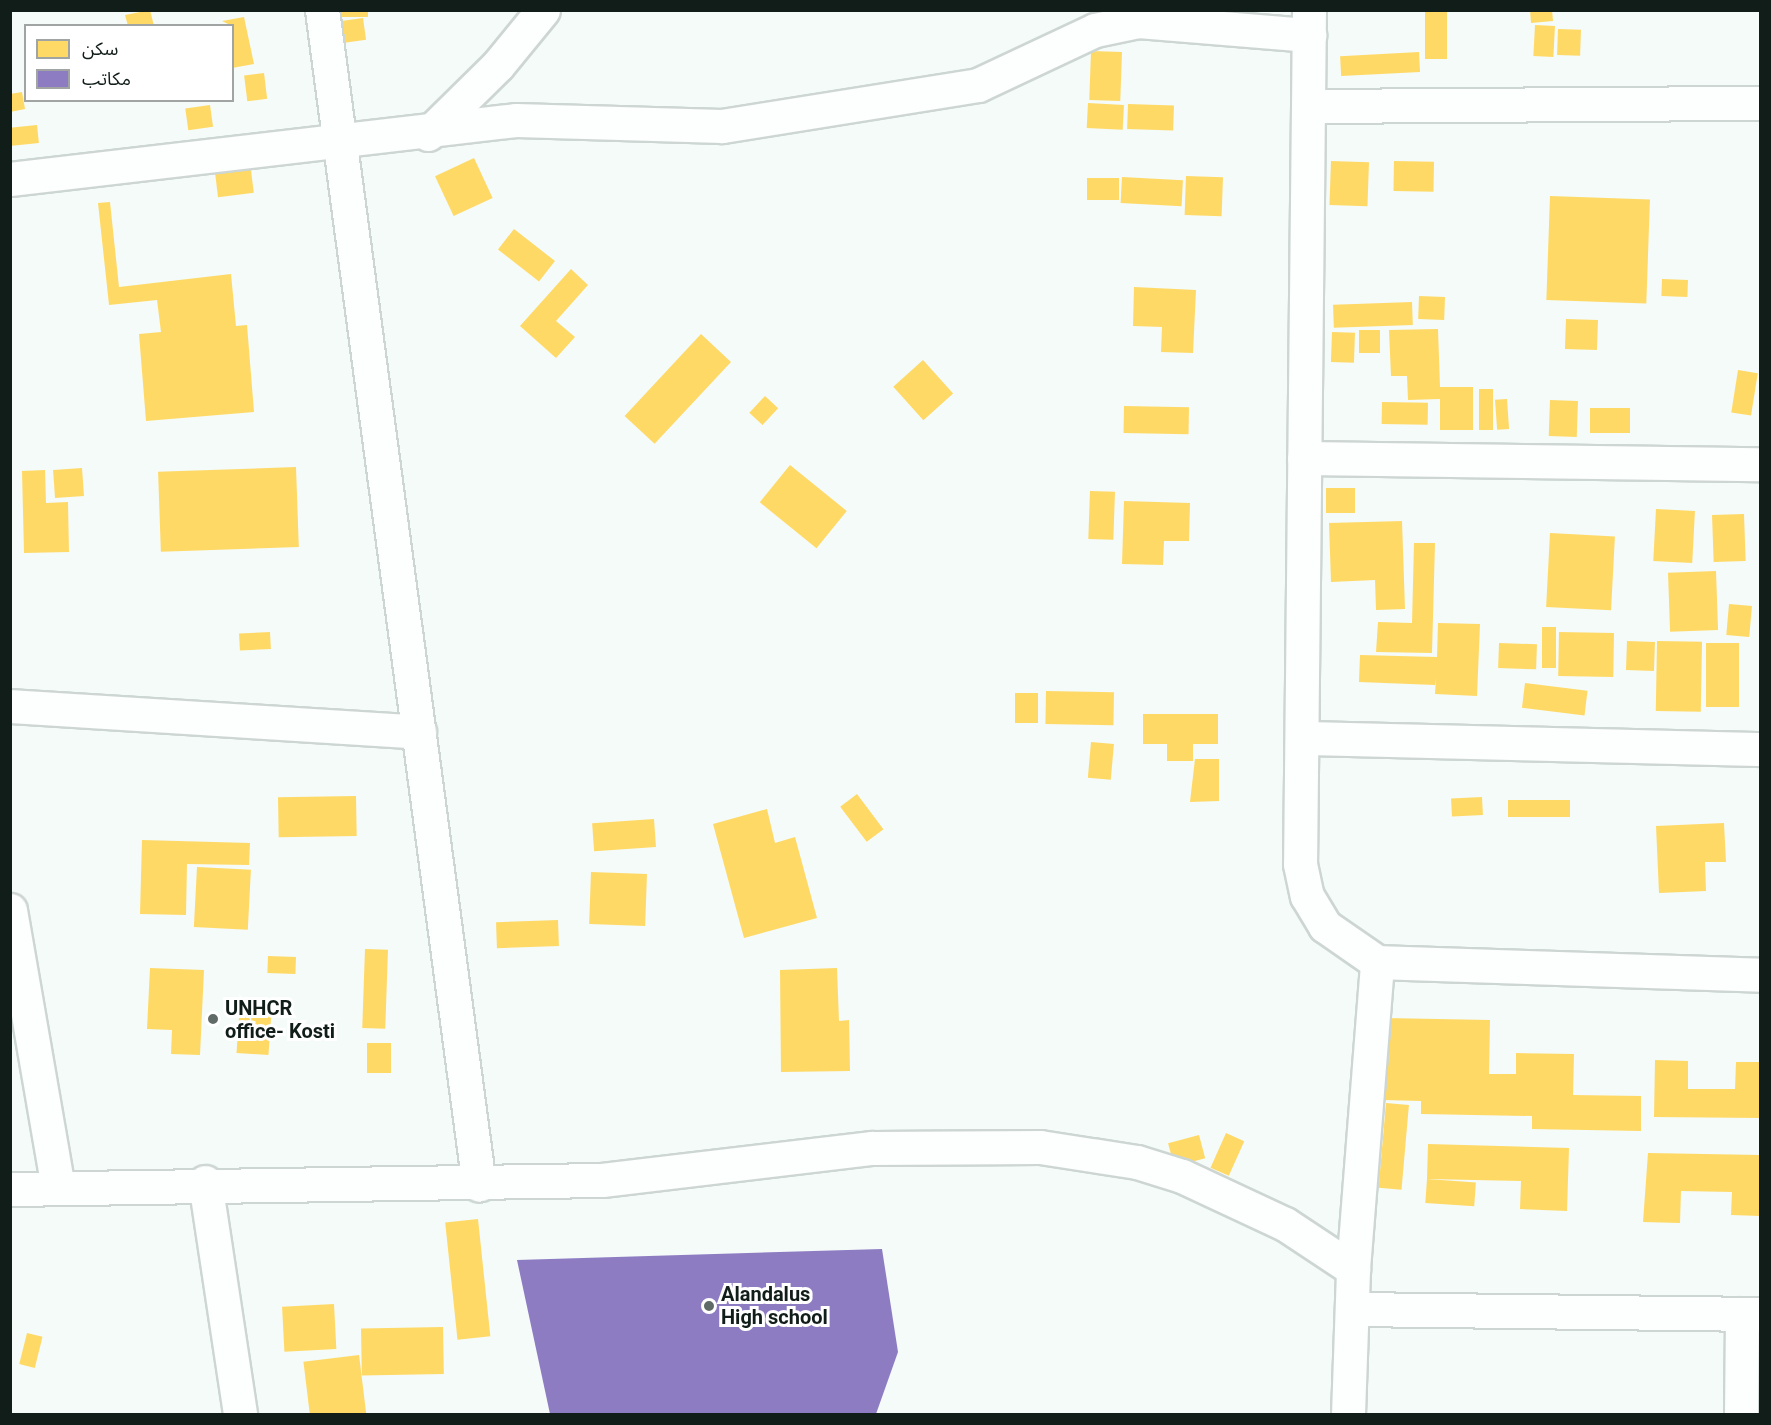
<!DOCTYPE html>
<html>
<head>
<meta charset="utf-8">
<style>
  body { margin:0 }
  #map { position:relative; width:1771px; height:1425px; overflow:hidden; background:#f4fbf9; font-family:Roboto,"Noto Sans Arabic",sans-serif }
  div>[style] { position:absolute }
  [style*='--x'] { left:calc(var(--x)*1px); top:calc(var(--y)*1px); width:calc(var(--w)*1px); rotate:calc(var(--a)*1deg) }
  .homes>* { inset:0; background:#ffd966; transform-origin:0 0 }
  .offices>* { inset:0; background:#8e7cc3 }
  .roads { filter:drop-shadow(2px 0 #cdd6d3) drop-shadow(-2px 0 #cdd6d3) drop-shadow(0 2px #cdd6d3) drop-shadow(0 -2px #cdd6d3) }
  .street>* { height:33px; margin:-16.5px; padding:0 16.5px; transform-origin:16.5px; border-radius:16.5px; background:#fdfefe }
  .dots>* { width:16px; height:16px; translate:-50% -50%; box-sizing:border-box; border:3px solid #fff; border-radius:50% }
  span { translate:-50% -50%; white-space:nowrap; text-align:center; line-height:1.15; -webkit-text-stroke:6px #fff; paint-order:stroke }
  .poi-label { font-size:20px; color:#111d19; font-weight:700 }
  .left { translate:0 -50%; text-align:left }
  .frame { position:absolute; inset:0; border:12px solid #111d19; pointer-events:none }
  .legend { position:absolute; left:24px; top:24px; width:210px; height:78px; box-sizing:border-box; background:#fff; border:2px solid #a0a5a3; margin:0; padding:8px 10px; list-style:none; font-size:18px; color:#111d19 }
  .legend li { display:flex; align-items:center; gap:12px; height:30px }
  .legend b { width:30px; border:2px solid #a0a5a3 }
</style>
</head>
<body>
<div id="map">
  <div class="homes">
    <i style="clip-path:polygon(150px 10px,154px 26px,128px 26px,125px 15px)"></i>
    <i style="left:334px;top:10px;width:34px;height:7px"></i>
    <i style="left:1425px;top:10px;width:22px;height:49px"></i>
    <i style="clip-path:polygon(1530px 10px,1552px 10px,1553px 21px,1531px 23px)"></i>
    <i style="clip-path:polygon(244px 17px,254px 64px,232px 68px,232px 26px,222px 21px)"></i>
    <i style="left:363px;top:18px;width:22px;height:29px;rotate:82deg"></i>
    <i style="left:1535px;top:25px;width:20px;height:31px;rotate:3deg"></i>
    <i style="left:1558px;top:29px;width:23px;height:26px;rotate:2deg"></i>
    <i style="left:1091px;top:51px;width:31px;height:49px;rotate:2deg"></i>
    <i style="left:1419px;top:52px;width:20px;height:79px;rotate:87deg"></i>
    <i style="left:264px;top:73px;width:26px;height:20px;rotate:83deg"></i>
    <i style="clip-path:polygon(22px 92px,25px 109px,10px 112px,10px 94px)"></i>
    <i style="left:1088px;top:103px;width:36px;height:25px;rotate:3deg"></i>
    <i style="left:1128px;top:104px;width:46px;height:25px;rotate:2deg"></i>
    <i style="left:210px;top:105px;width:22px;height:25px;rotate:82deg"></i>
    <i style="left:37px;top:125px;width:18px;height:27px;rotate:84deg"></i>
    <i style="left:474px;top:158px;width:44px;height:43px;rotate:65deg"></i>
    <i style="left:1331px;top:161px;width:38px;height:44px;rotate:2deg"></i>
    <i style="left:1394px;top:161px;width:40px;height:30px;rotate:1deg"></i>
    <i style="left:250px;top:162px;width:31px;height:36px;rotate:83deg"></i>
    <i style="left:1186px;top:176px;width:37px;height:39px;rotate:2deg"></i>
    <i style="left:1122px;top:177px;width:61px;height:26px;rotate:3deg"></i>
    <i style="left:1087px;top:178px;width:32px;height:22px"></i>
    <i style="left:1550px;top:196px;width:100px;height:104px;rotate:2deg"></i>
    <i style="clip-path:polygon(110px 202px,119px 287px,231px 274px,236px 326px,247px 325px,254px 412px,146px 421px,139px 334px,161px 332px,157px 300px,109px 305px,98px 203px)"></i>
    <i style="left:514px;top:229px;width:52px;height:26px;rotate:38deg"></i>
    <i style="clip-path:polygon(571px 269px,588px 285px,556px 321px,575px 337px,556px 358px,520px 326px)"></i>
    <i style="left:1662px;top:279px;width:26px;height:17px;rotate:2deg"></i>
    <i style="clip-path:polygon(1134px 287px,1196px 290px,1193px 353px,1161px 352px,1162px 327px,1133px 326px)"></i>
    <i style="left:1419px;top:296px;width:26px;height:23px;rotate:2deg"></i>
    <i style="left:1412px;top:302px;width:23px;height:79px;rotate:88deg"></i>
    <i style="left:1566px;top:319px;width:32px;height:30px;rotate:2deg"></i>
    <i style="clip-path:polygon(1438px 329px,1440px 387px,1473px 387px,1473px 430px,1440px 430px,1440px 399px,1408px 400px,1407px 376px,1391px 376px,1389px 330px)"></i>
    <i style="left:1359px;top:330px;width:21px;height:23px"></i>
    <i style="left:1332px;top:332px;width:23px;height:30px;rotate:2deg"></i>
    <i style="left:701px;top:334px;width:41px;height:112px;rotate:43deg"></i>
    <i style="left:923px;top:360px;width:45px;height:40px;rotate:48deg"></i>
    <i style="left:1738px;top:370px;width:20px;height:43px;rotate:9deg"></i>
    <i style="left:1479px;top:389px;width:14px;height:41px"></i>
    <i style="left:765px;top:396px;width:18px;height:23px;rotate:43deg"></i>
    <i style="left:1507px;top:399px;width:30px;height:12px;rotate:86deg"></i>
    <i style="left:1550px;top:400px;width:28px;height:36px;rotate:2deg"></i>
    <i style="left:1382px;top:402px;width:46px;height:22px;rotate:1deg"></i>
    <i style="left:1124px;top:406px;width:65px;height:27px;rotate:1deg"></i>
    <i style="left:1590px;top:408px;width:40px;height:25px"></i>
    <i style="left:790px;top:465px;width:73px;height:48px;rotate:39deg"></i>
    <i style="left:296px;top:467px;width:80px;height:138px;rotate:88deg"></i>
    <i style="left:82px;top:468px;width:28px;height:29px;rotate:86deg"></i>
    <i style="clip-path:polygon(45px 470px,46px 503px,68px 502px,69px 552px,24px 553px,22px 471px)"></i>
    <i style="left:1326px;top:488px;width:29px;height:25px"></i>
    <i style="left:1090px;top:491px;width:25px;height:48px;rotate:2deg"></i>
    <i style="clip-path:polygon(1124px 501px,1190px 503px,1189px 541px,1164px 541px,1163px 565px,1122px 564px)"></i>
    <i style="left:1656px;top:509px;width:39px;height:52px;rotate:3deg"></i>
    <i style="left:1744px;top:514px;width:47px;height:32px;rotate:88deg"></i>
    <i style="clip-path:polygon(1402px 521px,1405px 609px,1376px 610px,1375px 580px,1331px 582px,1329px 523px)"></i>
    <i style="left:1550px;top:533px;width:65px;height:74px;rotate:3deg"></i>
    <i style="clip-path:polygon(1414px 543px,1435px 543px,1432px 653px,1376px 652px,1378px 622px,1412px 623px)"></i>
    <i style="left:1716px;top:571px;width:59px;height:48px;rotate:88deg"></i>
    <i style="left:1729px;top:604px;width:23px;height:31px;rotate:5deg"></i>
    <i style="clip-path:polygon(1438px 623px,1480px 624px,1477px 696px,1435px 694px,1436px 678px,1435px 685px,1359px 682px,1360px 655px,1437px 657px)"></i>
    <i style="left:1542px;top:627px;width:14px;height:41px"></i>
    <i style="left:270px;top:632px;width:17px;height:31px;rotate:87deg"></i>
    <i style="left:1559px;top:632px;width:55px;height:44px;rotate:1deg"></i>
    <i style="left:1627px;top:641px;width:28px;height:29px;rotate:2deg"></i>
    <i style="left:1657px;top:641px;width:45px;height:70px;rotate:1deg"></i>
    <i style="left:1499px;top:643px;width:38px;height:25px;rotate:2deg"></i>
    <i style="left:1706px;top:643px;width:33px;height:64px"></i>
    <i style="left:1525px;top:683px;width:63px;height:25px;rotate:7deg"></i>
    <i style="left:1046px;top:691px;width:68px;height:33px;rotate:1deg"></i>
    <i style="left:1015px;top:693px;width:23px;height:30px"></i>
    <i style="clip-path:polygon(1143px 714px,1218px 714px,1218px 744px,1193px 744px,1193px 761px,1167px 761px,1167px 744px,1143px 744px)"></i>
    <i style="left:1091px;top:742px;width:23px;height:36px;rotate:5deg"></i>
    <i style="clip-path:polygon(1195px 759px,1219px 759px,1219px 801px,1190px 802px)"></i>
    <i style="left:857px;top:794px;width:44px;height:21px;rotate:53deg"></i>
    <i style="left:356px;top:796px;width:40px;height:78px;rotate:89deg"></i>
    <i style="left:1482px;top:797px;width:18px;height:31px;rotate:87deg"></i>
    <i style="left:1570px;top:800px;width:17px;height:62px;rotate:90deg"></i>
    <i style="clip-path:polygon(767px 809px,775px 843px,795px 837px,817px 918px,744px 938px,713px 824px)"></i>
    <i style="left:654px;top:819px;width:28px;height:62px;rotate:86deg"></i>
    <i style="clip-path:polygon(1724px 823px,1726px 862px,1705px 862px,1706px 891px,1659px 893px,1656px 826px)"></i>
    <i style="clip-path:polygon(142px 840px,250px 843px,249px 865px,187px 864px,186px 915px,140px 914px)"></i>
    <i style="left:197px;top:867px;width:54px;height:60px;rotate:3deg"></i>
    <i style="left:591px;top:872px;width:56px;height:52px;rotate:2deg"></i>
    <i style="left:558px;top:920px;width:26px;height:62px;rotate:88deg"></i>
    <i style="left:365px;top:949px;width:23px;height:79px;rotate:2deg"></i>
    <i style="left:268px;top:956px;width:28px;height:17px;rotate:2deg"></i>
    <i style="clip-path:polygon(150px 968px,204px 970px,200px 1055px,171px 1054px,172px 1030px,147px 1029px)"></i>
    <i style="clip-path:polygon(837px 968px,839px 1021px,849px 1020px,850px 1071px,781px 1072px,780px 970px)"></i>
    <i style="left:240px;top:1003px;width:32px;height:50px;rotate:4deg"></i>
    <i style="clip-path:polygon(1385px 1018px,1490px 1020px,1489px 1074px,1516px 1074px,1516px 1053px,1574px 1054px,1573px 1095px,1641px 1096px,1641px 1131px,1532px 1129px,1532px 1116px,1421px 1114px,1421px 1101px,1383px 1100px)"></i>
    <i style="left:367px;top:1043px;width:24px;height:30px"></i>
    <i style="clip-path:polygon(1655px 1060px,1688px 1061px,1688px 1089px,1735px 1089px,1736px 1062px,1760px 1062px,1760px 1118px,1654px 1117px)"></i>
    <i style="left:1386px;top:1103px;width:23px;height:85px;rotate:5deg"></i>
    <i style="left:1226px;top:1133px;width:20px;height:38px;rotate:24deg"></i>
    <i style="left:1199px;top:1135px;width:24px;height:32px;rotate:75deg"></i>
    <i style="clip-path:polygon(1428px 1144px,1569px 1148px,1567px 1211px,1520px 1209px,1521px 1181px,1427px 1179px)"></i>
    <i style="clip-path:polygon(1648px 1153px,1760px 1155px,1760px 1216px,1731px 1215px,1732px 1192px,1681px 1191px,1680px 1223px,1643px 1222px)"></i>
    <i style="left:1427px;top:1179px;width:49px;height:24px;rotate:4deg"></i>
    <i style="left:478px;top:1219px;width:118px;height:33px;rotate:84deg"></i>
    <i style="left:334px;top:1304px;width:45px;height:52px;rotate:87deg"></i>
    <i style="left:443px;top:1327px;width:47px;height:82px;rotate:89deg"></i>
    <i style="left:27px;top:1333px;width:16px;height:32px;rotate:14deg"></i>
    <i style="clip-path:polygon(1760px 1353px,1760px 1385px,1752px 1389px,1739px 1363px)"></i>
    <i style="left:359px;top:1355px;width:59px;height:56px;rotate:83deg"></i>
  </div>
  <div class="offices">
    <i style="clip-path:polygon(882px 1249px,898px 1352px,876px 1414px,550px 1414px,517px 1260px)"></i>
  </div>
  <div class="roads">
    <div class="street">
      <i style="--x:322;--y:10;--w:1185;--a:82.39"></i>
      <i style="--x:1309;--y:10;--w:854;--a:90.6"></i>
      <i style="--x:1300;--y:864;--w:33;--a:78"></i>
      <i style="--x:1307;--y:896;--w:35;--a:59"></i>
      <i style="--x:1325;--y:926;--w:63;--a:34.7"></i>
      <i style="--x:1377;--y:962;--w:383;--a:1.9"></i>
      <i style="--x:1311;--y:106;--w:449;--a:-0.4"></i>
      <i style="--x:428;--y:134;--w:98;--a:-44.6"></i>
      <i style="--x:498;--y:65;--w:71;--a:-50.7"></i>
      <i style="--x:10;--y:179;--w:509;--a:-6.65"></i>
      <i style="--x:516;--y:120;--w:206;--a:1.7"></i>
      <i style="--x:722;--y:126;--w:259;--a:-9.1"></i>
      <i style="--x:978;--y:85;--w:129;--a:-25.2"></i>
      <i style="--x:1095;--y:30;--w:44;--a:-11.8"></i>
      <i style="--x:1138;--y:21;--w:172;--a:4.7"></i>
      <i style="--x:1304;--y:458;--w:456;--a:0.8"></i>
      <i style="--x:10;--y:706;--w:410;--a:3.6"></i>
      <i style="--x:1304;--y:738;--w:456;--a:1.4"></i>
      <i style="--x:10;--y:910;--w:281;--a:80.2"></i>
      <i style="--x:205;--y:1182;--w:235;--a:81.4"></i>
      <i style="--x:10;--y:1189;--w:592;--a:-0.87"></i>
      <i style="--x:602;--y:1180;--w:272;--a:-6.8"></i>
      <i style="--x:872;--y:1148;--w:168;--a:-0.3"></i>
      <i style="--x:1040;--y:1147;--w:98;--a:8.8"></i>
      <i style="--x:1137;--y:1162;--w:47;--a:17.3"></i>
      <i style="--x:1182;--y:1176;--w:114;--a:25"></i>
      <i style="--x:1285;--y:1224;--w:82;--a:33.5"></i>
      <i style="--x:1352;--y:1309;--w:408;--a:0.7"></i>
      <i style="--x:1348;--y:1414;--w:145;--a:-88"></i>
      <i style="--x:1353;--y:1269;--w:308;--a:-85.5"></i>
      <i style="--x:1741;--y:1414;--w:100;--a:-89.4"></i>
    </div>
  </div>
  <div class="dots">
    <i style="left:213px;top:1019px;background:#606b67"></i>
    <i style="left:709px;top:1306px;background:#606b67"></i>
  </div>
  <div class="poi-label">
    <span class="left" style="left:225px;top:1020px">UNHCR<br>office- Kosti</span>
    <span class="left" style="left:721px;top:1306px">Alandalus<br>High school</span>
  </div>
  <div class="frame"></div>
  <ul class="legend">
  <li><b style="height:16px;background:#ffd966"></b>سكن</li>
  <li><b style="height:16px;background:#8e7cc3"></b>مكاتب</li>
  </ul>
</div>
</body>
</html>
